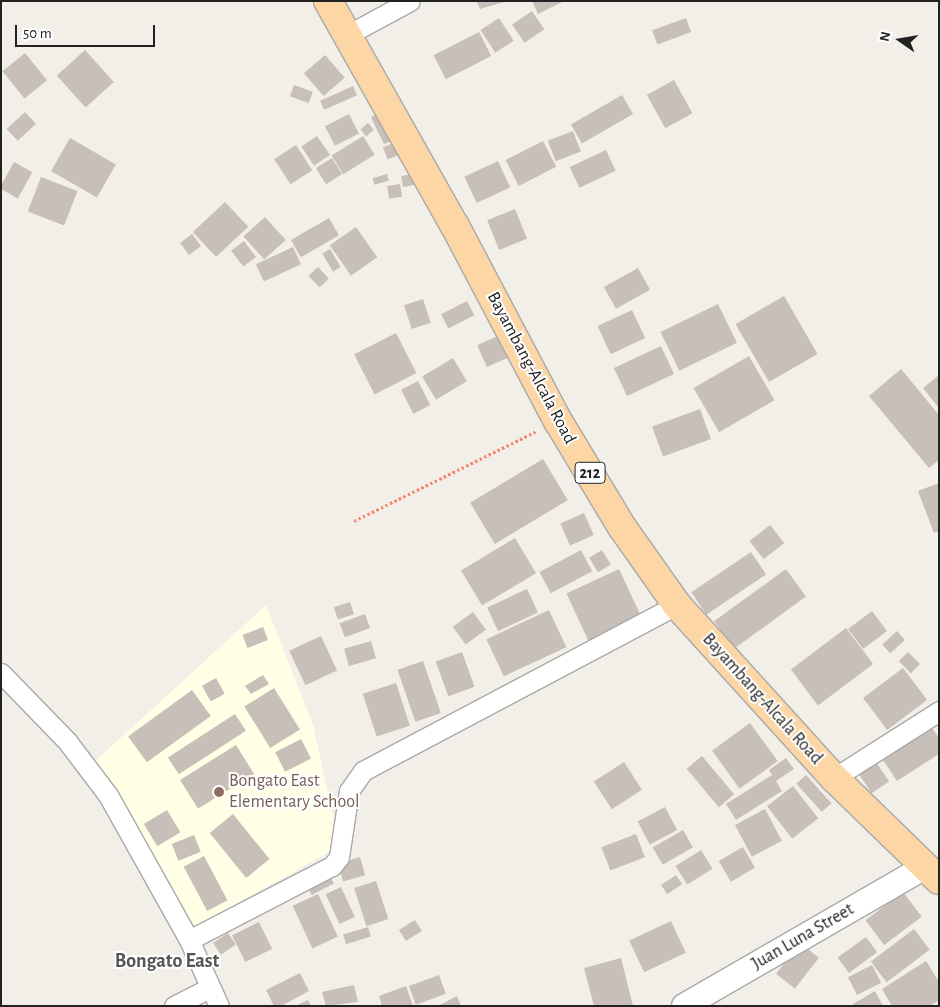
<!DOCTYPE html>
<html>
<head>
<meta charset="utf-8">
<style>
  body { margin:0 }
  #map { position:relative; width:940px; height:1007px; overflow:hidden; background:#f2efe9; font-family:"Alegreya Sans",sans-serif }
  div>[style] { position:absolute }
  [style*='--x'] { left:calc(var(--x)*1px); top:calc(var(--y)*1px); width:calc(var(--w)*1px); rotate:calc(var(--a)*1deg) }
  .education>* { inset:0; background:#ffffe5 }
  .building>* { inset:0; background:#c7bfb8; transform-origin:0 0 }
  .path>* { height:3px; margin-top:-1.5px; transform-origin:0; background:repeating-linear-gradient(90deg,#fa8072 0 2.5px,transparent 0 5px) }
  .roads { filter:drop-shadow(1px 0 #a9a9a9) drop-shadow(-1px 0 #a9a9a9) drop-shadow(0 1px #a9a9a9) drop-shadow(0 -1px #a9a9a9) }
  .minor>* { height:19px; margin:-9.5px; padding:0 9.5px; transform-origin:9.5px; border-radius:9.5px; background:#fff }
  .tertiary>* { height:24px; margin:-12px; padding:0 12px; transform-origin:12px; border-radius:12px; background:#fff }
  .primary>* { height:28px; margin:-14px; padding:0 14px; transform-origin:14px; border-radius:14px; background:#fcd6a4 }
  .dots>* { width:14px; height:14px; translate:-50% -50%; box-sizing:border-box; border:2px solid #fff; border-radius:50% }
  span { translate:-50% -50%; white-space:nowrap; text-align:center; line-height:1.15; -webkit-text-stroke:4px #fff; paint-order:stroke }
  .shield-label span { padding:1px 4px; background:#fff; border:1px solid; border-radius:4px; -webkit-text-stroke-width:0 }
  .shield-label { font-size:16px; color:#222; font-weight:700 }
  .street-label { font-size:18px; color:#222 }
  .education-label { font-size:18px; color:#785e54 }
  .left { translate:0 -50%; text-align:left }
  .quarter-label { font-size:20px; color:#555; font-weight:700 }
  .frame { position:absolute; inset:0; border:2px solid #222; pointer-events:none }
  .north { position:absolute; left:875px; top:15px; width:50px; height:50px; -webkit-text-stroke:4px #fff; paint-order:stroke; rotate:283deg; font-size:14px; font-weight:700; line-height:20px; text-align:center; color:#222 }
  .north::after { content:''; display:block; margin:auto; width:18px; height:22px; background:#222; clip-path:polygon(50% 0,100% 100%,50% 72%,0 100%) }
  .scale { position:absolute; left:15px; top:25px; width:140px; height:22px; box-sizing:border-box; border:2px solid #222; border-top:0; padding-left:6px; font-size:15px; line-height:18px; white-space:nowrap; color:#222; -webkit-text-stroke:4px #fff; paint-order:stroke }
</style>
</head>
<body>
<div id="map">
  <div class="education">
    <i style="clip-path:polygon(266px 605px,313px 725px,334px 820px,329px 852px,195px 927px,92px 764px)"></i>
  </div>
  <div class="building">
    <i style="clip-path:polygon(477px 1px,504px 1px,504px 2px,480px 9px)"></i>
    <i style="clip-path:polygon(532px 1px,564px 1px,538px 14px)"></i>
    <i style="left:532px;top:11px;width:22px;height:24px;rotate:56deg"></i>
    <i style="left:499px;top:18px;width:27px;height:22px;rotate:57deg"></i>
    <i style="left:686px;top:18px;width:15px;height:36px;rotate:70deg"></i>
    <i style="left:479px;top:32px;width:27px;height:51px;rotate:63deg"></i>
    <i style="left:85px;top:50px;width:43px;height:38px;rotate:48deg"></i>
    <i style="left:25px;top:53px;width:35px;height:29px;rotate:51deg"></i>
    <i style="left:325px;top:55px;width:30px;height:28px;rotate:49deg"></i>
    <i style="left:674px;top:80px;width:38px;height:31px;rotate:61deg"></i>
    <i style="left:294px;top:85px;width:20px;height:12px;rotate:20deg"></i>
    <i style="left:353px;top:86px;width:10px;height:36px;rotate:66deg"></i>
    <i style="left:622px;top:95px;width:22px;height:59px;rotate:60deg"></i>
    <i style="left:388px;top:109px;width:30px;height:19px;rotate:64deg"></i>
    <i style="left:25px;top:112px;width:16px;height:25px;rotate:47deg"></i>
    <i style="left:349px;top:114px;width:22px;height:27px;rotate:63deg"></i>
    <i style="left:368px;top:123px;width:9px;height:10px;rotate:49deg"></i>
    <i style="left:573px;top:131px;width:22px;height:27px;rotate:69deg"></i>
    <i style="left:317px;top:136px;width:23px;height:19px;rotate:56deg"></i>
    <i style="left:363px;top:136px;width:22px;height:37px;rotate:58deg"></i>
    <i style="left:70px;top:138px;width:53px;height:38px;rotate:30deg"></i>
    <i style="left:403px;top:139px;width:13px;height:22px;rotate:67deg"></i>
    <i style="left:543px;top:141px;width:29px;height:42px;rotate:63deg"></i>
    <i style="left:296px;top:145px;width:30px;height:26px;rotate:57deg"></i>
    <i style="left:606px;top:150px;width:23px;height:40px;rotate:65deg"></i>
    <i style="left:332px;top:158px;width:19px;height:19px;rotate:58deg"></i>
    <i style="left:498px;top:161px;width:29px;height:37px;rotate:65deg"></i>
    <i style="left:14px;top:162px;width:21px;height:30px;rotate:29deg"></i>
    <i style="left:387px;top:174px;width:7px;height:15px;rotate:74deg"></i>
    <i style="left:413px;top:174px;width:11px;height:12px;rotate:80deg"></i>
    <i style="left:41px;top:177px;width:39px;height:37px;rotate:21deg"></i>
    <i style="left:400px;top:184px;width:13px;height:13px;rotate:81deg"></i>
    <i style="left:225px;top:202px;width:34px;height:44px;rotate:47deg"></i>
    <i style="left:515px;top:209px;width:32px;height:30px;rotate:68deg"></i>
    <i style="left:265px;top:217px;width:31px;height:29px;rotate:48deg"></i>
    <i style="left:329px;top:218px;width:20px;height:44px;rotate:60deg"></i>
    <i style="left:356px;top:227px;width:37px;height:32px;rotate:55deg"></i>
    <i style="left:192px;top:234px;width:15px;height:15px;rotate:53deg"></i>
    <i style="left:244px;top:241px;width:20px;height:16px;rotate:53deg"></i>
    <i style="left:293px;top:247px;width:19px;height:41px;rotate:65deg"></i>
    <i style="left:330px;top:249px;width:21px;height:9px;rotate:59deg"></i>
    <i style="left:318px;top:267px;width:16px;height:13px;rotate:47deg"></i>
    <i style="left:638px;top:268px;width:25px;height:39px;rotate:61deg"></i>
    <i style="left:784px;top:296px;width:67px;height:56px;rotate:60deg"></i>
    <i style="left:423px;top:299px;width:25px;height:20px;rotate:72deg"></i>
    <i style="left:467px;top:301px;width:16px;height:29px;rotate:63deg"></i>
    <i style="left:718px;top:304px;width:43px;height:64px;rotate:64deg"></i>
    <i style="left:632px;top:310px;width:31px;height:38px;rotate:65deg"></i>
    <i style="left:396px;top:333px;width:45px;height:47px;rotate:63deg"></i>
    <i style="left:500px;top:335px;width:24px;height:25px;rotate:66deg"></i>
    <i style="left:661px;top:346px;width:31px;height:52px;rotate:65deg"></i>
    <i style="left:749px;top:356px;width:51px;height:64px;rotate:60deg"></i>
    <i style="left:453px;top:358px;width:27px;height:36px;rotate:59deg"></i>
    <i style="clip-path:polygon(901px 369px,939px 415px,939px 460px,929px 468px,869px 396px)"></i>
    <i style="clip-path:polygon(939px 375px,939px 408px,923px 388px)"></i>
    <i style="left:418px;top:381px;width:27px;height:19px;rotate:63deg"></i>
    <i style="left:700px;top:409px;width:32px;height:51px;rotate:70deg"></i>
    <i style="left:543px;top:459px;width:48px;height:85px;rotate:59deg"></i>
    <i style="clip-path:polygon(939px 483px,939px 531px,934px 533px,918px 491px)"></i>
    <i style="left:584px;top:513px;width:24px;height:26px;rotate:66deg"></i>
    <i style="left:770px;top:525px;width:23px;height:26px;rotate:52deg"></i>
    <i style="left:515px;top:538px;width:41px;height:63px;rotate:59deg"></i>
    <i style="left:581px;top:550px;width:24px;height:47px;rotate:62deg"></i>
    <i style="left:602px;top:550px;width:17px;height:15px;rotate:59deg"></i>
    <i style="left:751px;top:552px;width:27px;height:72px;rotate:56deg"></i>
    <i style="left:619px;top:569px;width:54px;height:58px;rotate:65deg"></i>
    <i style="left:786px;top:569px;width:34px;height:89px;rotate:54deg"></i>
    <i style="left:527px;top:589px;width:26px;height:44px;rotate:65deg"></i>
    <i style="left:350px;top:602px;width:13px;height:17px;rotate:72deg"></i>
    <i style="left:549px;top:610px;width:41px;height:69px;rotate:65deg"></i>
    <i style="left:872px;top:611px;width:25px;height:30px;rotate:53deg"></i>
    <i style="left:473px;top:612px;width:22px;height:25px;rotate:54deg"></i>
    <i style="left:365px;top:614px;width:15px;height:27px;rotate:70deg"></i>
    <i style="left:263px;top:627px;width:14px;height:22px;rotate:69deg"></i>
    <i style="left:846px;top:628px;width:45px;height:69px;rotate:53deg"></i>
    <i style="left:897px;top:631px;width:12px;height:20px;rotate:48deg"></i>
    <i style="left:321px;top:636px;width:38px;height:35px;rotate:65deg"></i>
    <i style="left:371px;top:641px;width:18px;height:28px;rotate:74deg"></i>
    <i style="left:462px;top:652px;width:37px;height:28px;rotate:70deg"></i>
    <i style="left:908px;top:652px;width:17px;height:13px;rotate:45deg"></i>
    <i style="left:423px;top:661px;width:55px;height:27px;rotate:71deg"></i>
    <i style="left:903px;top:668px;width:40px;height:50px;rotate:53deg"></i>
    <i style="clip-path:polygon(263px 675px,269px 684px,251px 694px,245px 686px)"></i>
    <i style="left:216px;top:678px;width:18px;height:16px;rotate:61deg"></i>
    <i style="left:396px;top:683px;width:45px;height:35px;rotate:72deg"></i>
    <i style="left:274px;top:688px;width:49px;height:35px;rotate:58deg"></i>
    <i style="left:192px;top:690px;width:32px;height:79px;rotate:54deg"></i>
    <i style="left:235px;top:714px;width:20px;height:80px;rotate:57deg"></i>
    <i style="left:750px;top:723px;width:47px;height:47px;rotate:54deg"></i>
    <i style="clip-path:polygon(930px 725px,939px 738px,939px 754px,897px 781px,881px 757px)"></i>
    <i style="left:301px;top:739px;width:22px;height:29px;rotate:63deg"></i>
    <i style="left:236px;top:745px;width:34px;height:66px;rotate:58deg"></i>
    <i style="left:702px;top:756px;width:50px;height:20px;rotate:50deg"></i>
    <i style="clip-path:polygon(786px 758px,794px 769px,776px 781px,782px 791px,736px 820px,726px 804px,772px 775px,769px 770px)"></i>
    <i style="left:874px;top:759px;width:27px;height:21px;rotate:56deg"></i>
    <i style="left:624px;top:762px;width:33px;height:36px;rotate:57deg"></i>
    <i style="left:806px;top:775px;width:38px;height:13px;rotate:48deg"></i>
    <i style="left:793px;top:786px;width:41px;height:33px;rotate:52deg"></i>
    <i style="left:665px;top:807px;width:26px;height:31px;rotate:62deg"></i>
    <i style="left:765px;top:809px;width:36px;height:34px;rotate:62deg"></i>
    <i style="left:167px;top:810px;width:26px;height:27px;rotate:59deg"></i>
    <i style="left:233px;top:814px;width:58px;height:30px;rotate:51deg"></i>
    <i style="left:683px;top:830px;width:20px;height:35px;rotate:60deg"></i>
    <i style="left:636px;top:834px;width:25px;height:37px;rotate:69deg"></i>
    <i style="left:194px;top:835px;width:18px;height:24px;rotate:68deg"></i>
    <i style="left:743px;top:847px;width:24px;height:28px;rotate:60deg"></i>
    <i style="left:701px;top:850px;width:22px;height:30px;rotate:58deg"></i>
    <i style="left:204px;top:856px;width:50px;height:23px;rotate:62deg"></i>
    <i style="left:360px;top:857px;width:19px;height:23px;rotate:74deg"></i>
    <i style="left:328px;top:872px;width:13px;height:25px;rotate:63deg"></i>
    <i style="left:676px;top:875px;width:11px;height:18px;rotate:56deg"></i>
    <i style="left:376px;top:881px;width:40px;height:23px;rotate:72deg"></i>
    <i style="left:341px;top:887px;width:33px;height:17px;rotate:65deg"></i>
    <i style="left:903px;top:892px;width:31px;height:47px;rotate:53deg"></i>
    <i style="left:318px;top:894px;width:47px;height:28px;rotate:65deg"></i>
    <i style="left:415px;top:920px;width:13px;height:19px;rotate:58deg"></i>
    <i style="left:671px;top:921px;width:35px;height:46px;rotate:65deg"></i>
    <i style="left:259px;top:922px;width:30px;height:30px;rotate:64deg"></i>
    <i style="left:368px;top:927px;width:10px;height:26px;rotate:73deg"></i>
    <i style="left:914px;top:929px;width:26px;height:54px;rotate:53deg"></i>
    <i style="left:228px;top:933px;width:14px;height:18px;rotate:56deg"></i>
    <i style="left:866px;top:937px;width:19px;height:35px;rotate:54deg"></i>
    <i style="left:800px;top:943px;width:24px;height:39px;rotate:38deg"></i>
    <i style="clip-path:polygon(621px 958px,633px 1006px,594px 1006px,584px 968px)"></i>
    <i style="clip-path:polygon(926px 961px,939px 982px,939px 1000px,930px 1006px,892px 1006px,882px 989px)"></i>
    <i style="left:872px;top:965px;width:20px;height:27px;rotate:63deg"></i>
    <i style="clip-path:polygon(300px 973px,309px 991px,281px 1006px,274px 1006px,266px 990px)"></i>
    <i style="left:439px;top:975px;width:20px;height:32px;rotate:70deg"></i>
    <i style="clip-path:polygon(354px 985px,358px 1002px,326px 1006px,322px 992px)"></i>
    <i style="clip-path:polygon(406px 986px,413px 1006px,382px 1006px,379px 996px)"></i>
    <i style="clip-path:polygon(875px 991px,883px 1006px,854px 1006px,853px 1004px)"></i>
    <i style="clip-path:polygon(457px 996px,461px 1006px,438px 1006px)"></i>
    <i style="clip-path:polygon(308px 1000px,311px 1006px,295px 1006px)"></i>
  </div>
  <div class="path">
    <i style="--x:354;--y:521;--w:204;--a:-26.2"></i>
  </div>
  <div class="roads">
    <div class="minor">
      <i style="--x:349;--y:34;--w:69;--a:-28.4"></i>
      <i style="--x:1;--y:673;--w:95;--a:45.9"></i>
      <i style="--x:67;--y:741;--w:68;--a:52.8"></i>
      <i style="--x:108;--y:795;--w:166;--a:60.8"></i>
      <i style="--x:834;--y:778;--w:125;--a:-32.5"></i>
      <i style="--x:174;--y:1006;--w:39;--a:-27"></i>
      <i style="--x:219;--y:1006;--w:72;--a:-114.4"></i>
      <i style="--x:189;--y:940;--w:161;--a:-27.4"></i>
      <i style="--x:332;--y:866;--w:11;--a:-52"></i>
      <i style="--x:339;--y:857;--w:67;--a:-81.4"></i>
      <i style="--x:349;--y:791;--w:24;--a:-55"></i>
      <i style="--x:363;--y:771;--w:355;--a:-27.9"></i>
    </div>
    <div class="tertiary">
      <i style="--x:684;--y:1006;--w:276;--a:-30"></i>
    </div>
    <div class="primary">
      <i style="--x:328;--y:1;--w:258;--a:60.6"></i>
      <i style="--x:455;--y:226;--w:221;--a:62.2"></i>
      <i style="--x:558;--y:421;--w:124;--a:58.9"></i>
      <i style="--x:622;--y:527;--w:95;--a:54.8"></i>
      <i style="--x:677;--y:605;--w:234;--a:47.8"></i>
      <i style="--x:834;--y:778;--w:146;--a:44.2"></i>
    </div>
  </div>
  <div class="dots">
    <i style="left:219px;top:792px;background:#8d6e63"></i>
  </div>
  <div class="shield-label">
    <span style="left:590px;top:473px">212</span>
  </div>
  <div class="street-label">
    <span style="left:531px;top:368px;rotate:62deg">Bayambang-Alcala Road</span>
    <span style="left:762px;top:699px;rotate:48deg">Bayambang-Alcala Road</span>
    <span style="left:803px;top:937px;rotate:-30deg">Juan Luna Street</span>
  </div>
  <div class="education-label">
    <span class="left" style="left:229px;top:792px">Bongato East<br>Elementary School</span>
  </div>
  <div class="quarter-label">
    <span style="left:167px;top:961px">Bongato East</span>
  </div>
  <div class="frame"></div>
  <div class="north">N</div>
  <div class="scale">50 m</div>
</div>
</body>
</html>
